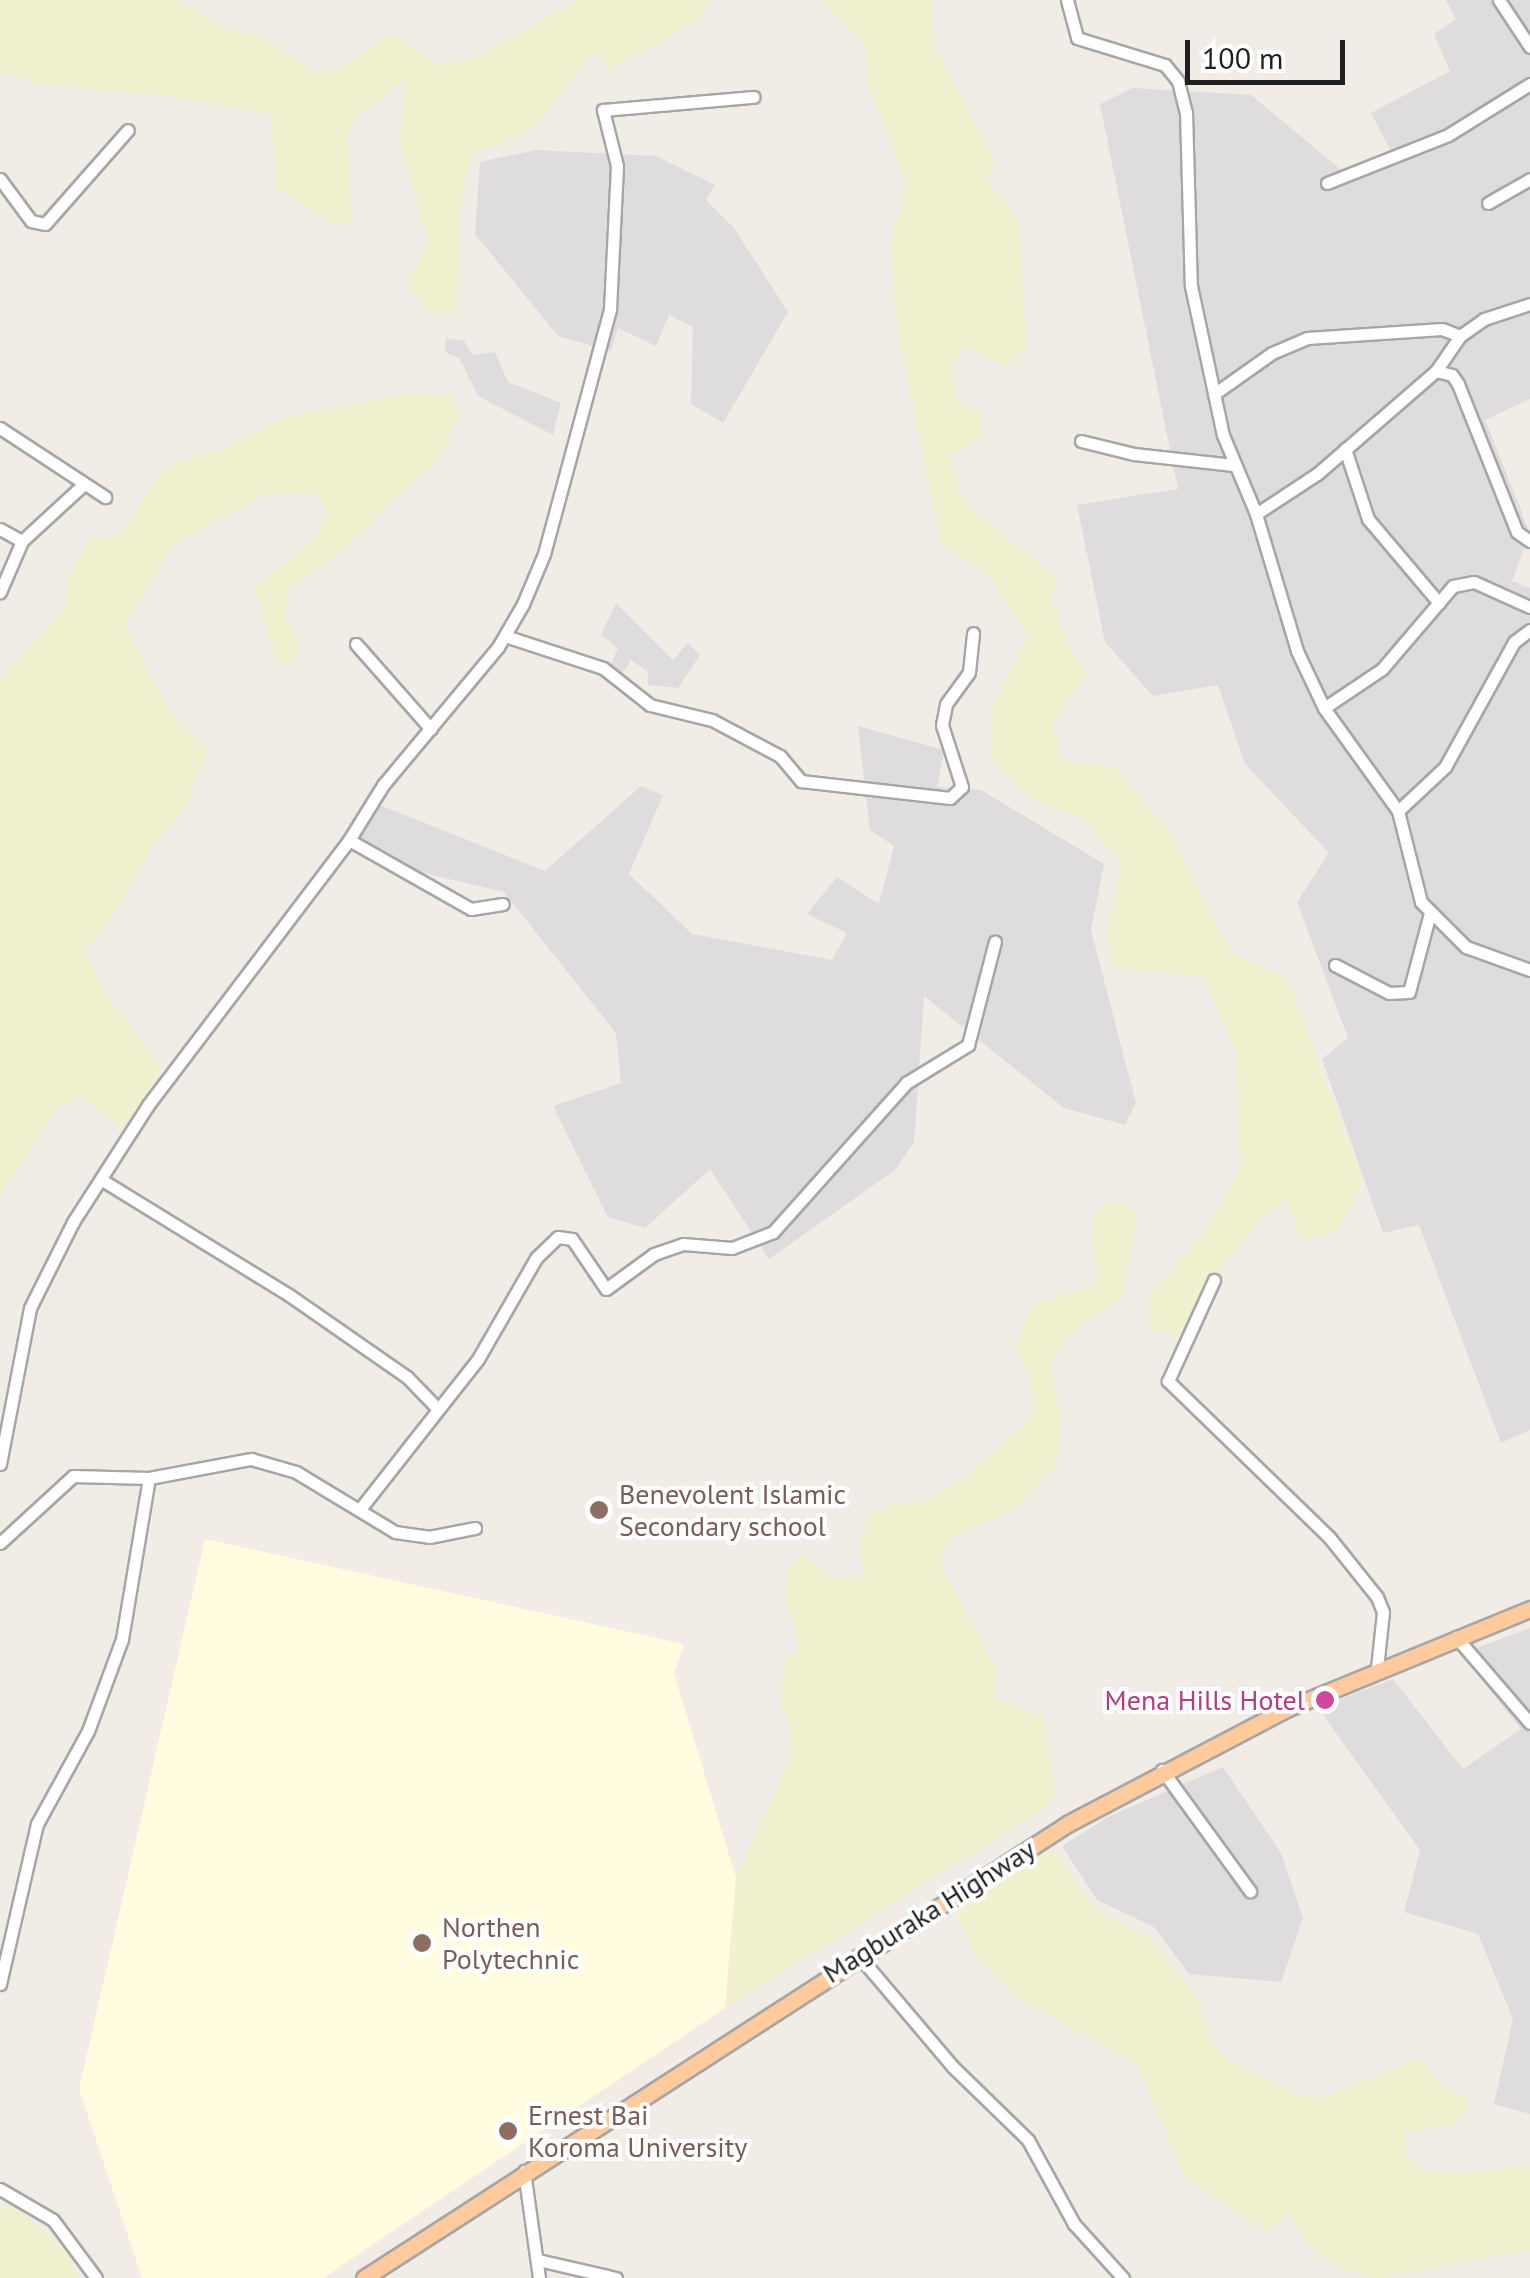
<!DOCTYPE html>
<html>
<head>
<meta charset="utf-8">
<style>
  body { margin:0 }
  #map { position:relative; width:1530px; height:2278px; overflow:hidden; background:#f1ece5; font-family:"PT Sans",sans-serif }
  div>[style] { position:absolute }
  [style*='--x'] { left:calc(var(--x)*1px); top:calc(var(--y)*1px); width:calc(var(--w)*1px); rotate:calc(var(--a)*1deg) }
  .residential>* { inset:0; background:#dedcdd }
  .education>* { inset:0; background:#fffce0 }
  .farmland>* { inset:0; background:#f1f0cf }
  .roads { filter:drop-shadow(2px 0 #a6a6a6) drop-shadow(-2px 0 #a6a6a6) drop-shadow(0 2px #a6a6a6) drop-shadow(0 -2px #a6a6a6) }
  .minor>* { height:11px; margin:-5.5px; padding:0 5.5px; transform-origin:5.5px; border-radius:5.5px; background:#fff }
  .major>* { height:15px; margin:-7.5px; padding:0 7.5px; transform-origin:7.5px; border-radius:7.5px; background:#ffca9c }
  .dots>* { width:28px; height:28px; translate:-50% -50%; box-sizing:border-box; border:5px solid #fff; border-radius:50% }
  span { translate:-50% -50%; white-space:nowrap; text-align:center; line-height:1.15; -webkit-text-stroke:8px #fff; paint-order:stroke }
  .education-label { font-size:28px; color:#785e54 }
  .left { translate:0 -50%; text-align:left }
  .hotel-label { font-size:28px; color:#b23c85 }
  .right { translate:-100% -50%; text-align:right }
  .street-label { font-size:28px; color:#1f1f1f }
  .scale { position:absolute; left:1185px; top:40px; width:160px; height:45px; box-sizing:border-box; border:5px solid #1f1f1f; border-top:0; padding-left:12px; font-size:30px; line-height:35px; white-space:nowrap; color:#1f1f1f; -webkit-text-stroke:8px #fff; paint-order:stroke }
</style>
</head>
<body>
<div id="map">
  <div class="residential">
    <i style="clip-path:polygon(1446px 0,1530px 0,1530px 399px,1485px 420px,1530px 533px,1512px 581px,1530px 588px,1530px 1430px,1501px 1443px,1419px 1225px,1383px 1233px,1322px 1059px,1348px 1038px,1297px 902px,1329px 853px,1245px 764px,1218px 685px,1153px 696px,1105px 642px,1077px 505px,1178px 489px,1100px 104px,1133px 88px,1251px 95px,1340px 169px,1395px 159px,1371px 113px,1450px 71px,1434px 34px,1456px 19px)"></i>
    <i style="clip-path:polygon(536px 150px,656px 156px,715px 185px,706px 200px,734px 228px,788px 312px,723px 423px,691px 404px,693px 327px,669px 315px,656px 346px,618px 328px,611px 351px,558px 336px,475px 234px,480px 162px)"></i>
    <i style="clip-path:polygon(446px 338px,464px 341px,473px 355px,495px 352px,508px 382px,561px 403px,553px 435px,478px 396px,460px 359px,445px 352px)"></i>
    <i style="clip-path:polygon(616px 603px,673px 660px,688px 643px,700px 655px,678px 688px,648px 685px,648px 672px,631px 660px,623px 673px,609px 668px,618px 648px,601px 635px)"></i>
    <i style="clip-path:polygon(858px 726px,944px 750px,937px 787px,981px 790px,1104px 864px,1091px 930px,1136px 1103px,1125px 1125px,1064px 1108px,924px 996px,914px 1142px,895px 1170px,769px 1259px,710px 1169px,645px 1228px,608px 1217px,553px 1106px,621px 1083px,616px 1033px,504px 892px,403px 868px,352px 839px,375px 803px,545px 871px,641px 786px,663px 795px,629px 874px,692px 934px,832px 960px,847px 933px,807px 914px,837px 877px,879px 904px,894px 846px,870px 830px)"></i>
    <i style="clip-path:polygon(1530px 1628px,1530px 2114px,1494px 2104px,1513px 2019px,1478px 1934px,1404px 1912px,1420px 1850px,1318px 1708px,1393px 1679px,1463px 1769px,1521px 1729px,1461px 1654px)"></i>
    <i style="clip-path:polygon(1223px 1767px,1281px 1853px,1303px 1918px,1281px 1982px,1189px 1974px,1154px 1927px,1097px 1900px,1062px 1846px,1110px 1816px)"></i>
  </div>
  <div class="education">
    <i style="clip-path:polygon(205px 1539px,684px 1644px,674px 1673px,736px 1878px,725px 2008px,323px 2278px,142px 2278px,79px 2089px)"></i>
  </div>
  <div class="farmland">
    <i style="clip-path:polygon(0 0,175px 0,230px 30px,262px 36px,315px 72px,332px 71px,393px 34px,442px 66px,479px 56px,579px 0,709px 0,696px 22px,609px 70px,595px 51px,528px 133px,472px 155px,459px 209px,457px 314px,428px 312px,406px 283px,429px 242px,399px 144px,406px 79px,358px 115px,347px 138px,352px 225px,330px 223px,277px 189px,271px 114px,173px 96px,41px 84px,0 71px)"></i>
    <i style="clip-path:polygon(822px 0,931px 0,933px 43px,995px 162px,986px 178px,1018px 220px,1027px 345px,1005px 367px,964px 345px,951px 368px,957px 402px,981px 411px,981px 438px,949px 456px,960px 493px,982px 519px,1058px 579px,1049px 597px,1070px 649px,1088px 672px,1053px 722px,1061px 761px,1114px 767px,1169px 831px,1232px 954px,1287px 977px,1363px 1182px,1338px 1231px,1302px 1241px,1286px 1200px,1264px 1216px,1211px 1280px,1182px 1337px,1151px 1330px,1150px 1295px,1207px 1229px,1240px 1167px,1237px 1056px,1204px 977px,1114px 967px,1106px 936px,1122px 863px,1083px 818px,1032px 800px,992px 760px,991px 709px,1028px 637px,989px 575px,941px 543px,896px 320px,891px 241px,907px 185px,867px 82px,865px 46px)"></i>
    <i style="clip-path:polygon(405px 394px,451px 395px,459px 414px,442px 455px,331px 560px,290px 588px,285px 615px,299px 646px,293px 662px,277px 664px,255px 588px,314px 539px,327px 516px,318px 494px,267px 493px,174px 544px,125px 625px,169px 711px,208px 750px,184px 808px,151px 849px,104px 931px,84px 949px,106px 994px,163px 1069px,121px 1130px,83px 1098px,58px 1107px,0 1196px,0 680px,65px 607px,71px 572px,90px 539px,115px 536px,128px 526px,157px 477px,177px 462px,225px 449px,284px 417px)"></i>
    <i style="clip-path:polygon(1111px 1200px,1137px 1212px,1123px 1295px,1068px 1336px,1049px 1365px,1062px 1421px,1056px 1466px,1017px 1508px,949px 1539px,940px 1564px,996px 1669px,994px 1697px,1043px 1717px,1055px 1793px,1046px 1807px,725px 2008px,736px 1878px,790px 1759px,791px 1727px,780px 1699px,787px 1658px,801px 1650px,784px 1592px,788px 1571px,803px 1556px,834px 1579px,867px 1576px,859px 1550px,867px 1516px,897px 1502px,922px 1503px,956px 1485px,1033px 1417px,1031px 1377px,1014px 1349px,1033px 1304px,1097px 1284px,1092px 1221px)"></i>
    <i style="clip-path:polygon(1054px 1850px,1098px 1913px,1149px 1936px,1197px 1997px,1211px 2041px,1224px 2057px,1299px 2096px,1325px 2097px,1420px 2058px,1442px 2086px,1472px 2100px,1458px 2123px,1403px 2132px,1405px 2151px,1419px 2170px,1453px 2174px,1530px 2166px,1530px 2249px,1379px 2278px,1344px 2270px,1315px 2253px,1288px 2214px,1268px 2232px,1185px 2177px,1137px 2064px,1014px 1996px,974px 1954px,963px 1930px,956px 1905px)"></i>
    <i style="clip-path:polygon(0 2206px,19px 2210px,65px 2249px,77px 2278px,0 2278px)"></i>
  </div>
  <div class="roads">
    <div class="minor">
      <i style="--x:1067;--y:0;--w:39;--a:75"></i>
      <i style="--x:1077;--y:38;--w:92;--a:17.1"></i>
      <i style="--x:1165;--y:65;--w:21;--a:51"></i>
      <i style="--x:1178;--y:81;--w:32;--a:76"></i>
      <i style="--x:1186;--y:112;--w:174;--a:88.4"></i>
      <i style="--x:1191;--y:286;--w:152;--a:77.9"></i>
      <i style="--x:1223;--y:435;--w:86;--a:67.3"></i>
      <i style="--x:1256;--y:514;--w:143;--a:73.3"></i>
      <i style="--x:1297;--y:651;--w:63;--a:64.7"></i>
      <i style="--x:1324;--y:708;--w:127;--a:54.3"></i>
      <i style="--x:1398;--y:811;--w:94;--a:75.8"></i>
      <i style="--x:1421;--y:902;--w:64;--a:45"></i>
      <i style="--x:1466;--y:947;--w:68;--a:19.8"></i>
      <i style="--x:1499;--y:0;--w:56;--a:56.6"></i>
      <i style="--x:0;--y:179;--w:52;--a:53.6"></i>
      <i style="--x:31;--y:221;--w:14;--a:12"></i>
      <i style="--x:45;--y:224;--w:125;--a:-48.6"></i>
      <i style="--x:1327;--y:183;--w:130;--a:-21.6"></i>
      <i style="--x:1448;--y:135;--w:97;--a:-31.9"></i>
      <i style="--x:1488;--y:203;--w:48;--a:-29.7"></i>
      <i style="--x:1436;--y:371;--w:16;--a:14"></i>
      <i style="--x:1452;--y:375;--w:11;--a:56"></i>
      <i style="--x:1458;--y:384;--w:159;--a:68.3"></i>
      <i style="--x:1517;--y:532;--w:16;--a:35"></i>
      <i style="--x:1214;--y:394;--w:71;--a:-35.3"></i>
      <i style="--x:1272;--y:353;--w:38;--a:-23"></i>
      <i style="--x:1307;--y:338;--w:135;--a:-3.8"></i>
      <i style="--x:1442;--y:329;--w:19;--a:21"></i>
      <i style="--x:0;--y:428;--w:126;--a:33.3"></i>
      <i style="--x:1081;--y:441;--w:55;--a:13.8"></i>
      <i style="--x:1134;--y:454;--w:100;--a:6.3"></i>
      <i style="--x:1345;--y:449;--w:74;--a:71.8"></i>
      <i style="--x:1368;--y:519;--w:110;--a:49.8"></i>
      <i style="--x:1256;--y:514;--w:73;--a:-33.3"></i>
      <i style="--x:1317;--y:474;--w:157;--a:-40.9"></i>
      <i style="--x:1436;--y:371;--w:42;--a:-55.6"></i>
      <i style="--x:1460;--y:336;--w:29;--a:-35"></i>
      <i style="--x:1484;--y:319;--w:48;--a:-18.1"></i>
      <i style="--x:0;--y:529;--w:25;--a:29"></i>
      <i style="--x:22;--y:541;--w:56;--a:113.3"></i>
      <i style="--x:22;--y:541;--w:84;--a:-42.6"></i>
      <i style="--x:505;--y:636;--w:103;--a:18.1"></i>
      <i style="--x:603;--y:668;--w:60;--a:38.2"></i>
      <i style="--x:650;--y:705;--w:64;--a:13.6"></i>
      <i style="--x:712;--y:720;--w:77;--a:27.9"></i>
      <i style="--x:780;--y:756;--w:33;--a:50"></i>
      <i style="--x:801;--y:781;--w:150;--a:6.5"></i>
      <i style="--x:950;--y:798;--w:16;--a:-43"></i>
      <i style="--x:962;--y:787;--w:65;--a:-107.9"></i>
      <i style="--x:942;--y:725;--w:21;--a:-79"></i>
      <i style="--x:946;--y:704;--w:39;--a:-54"></i>
      <i style="--x:969;--y:672;--w:39;--a:-84"></i>
      <i style="--x:356;--y:644;--w:113;--a:48.6"></i>
      <i style="--x:1324;--y:708;--w:70;--a:-33.9"></i>
      <i style="--x:1382;--y:669;--w:109;--a:-49.5"></i>
      <i style="--x:1453;--y:586;--w:21;--a:-11"></i>
      <i style="--x:1474;--y:582;--w:61;--a:24.1"></i>
      <i style="--x:1398;--y:811;--w:64;--a:-43.1"></i>
      <i style="--x:1445;--y:767;--w:143;--a:-61.1"></i>
      <i style="--x:1514;--y:642;--w:20;--a:-37"></i>
      <i style="--x:349;--y:840;--w:140;--a:29.5"></i>
      <i style="--x:471;--y:909;--w:32;--a:-9"></i>
      <i style="--x:1335;--y:965;--w:61;--a:27.4"></i>
      <i style="--x:1389;--y:993;--w:20;--a:-3"></i>
      <i style="--x:1409;--y:992;--w:82;--a:-75.1"></i>
      <i style="--x:102;--y:1180;--w:220;--a:31.6"></i>
      <i style="--x:289;--y:1295;--w:144;--a:34.8"></i>
      <i style="--x:407;--y:1377;--w:43;--a:45.9"></i>
      <i style="--x:1214;--y:1280;--w:111;--a:114.5"></i>
      <i style="--x:1168;--y:1381;--w:224;--a:44.1"></i>
      <i style="--x:1329;--y:1537;--w:77;--a:51.3"></i>
      <i style="--x:1377;--y:1597;--w:16;--a:68"></i>
      <i style="--x:1383;--y:1612;--w:56;--a:96.1"></i>
      <i style="--x:0;--y:1464;--w:159;--a:-79.1"></i>
      <i style="--x:30;--y:1308;--w:96;--a:-63.4"></i>
      <i style="--x:73;--y:1222;--w:139;--a:-57.3"></i>
      <i style="--x:148;--y:1105;--w:333;--a:-52.8"></i>
      <i style="--x:349;--y:840;--w:65;--a:-58.3"></i>
      <i style="--x:383;--y:785;--w:180;--a:-50.2"></i>
      <i style="--x:498;--y:647;--w:50;--a:-59.8"></i>
      <i style="--x:523;--y:604;--w:54;--a:-67.2"></i>
      <i style="--x:544;--y:554;--w:254;--a:-74.9"></i>
      <i style="--x:610;--y:309;--w:143;--a:-87.2"></i>
      <i style="--x:617;--y:166;--w:58;--a:-104"></i>
      <i style="--x:603;--y:110;--w:151;--a:-5"></i>
      <i style="--x:360;--y:1509;--w:191;--a:-51.8"></i>
      <i style="--x:478;--y:1359;--w:116;--a:-60.1"></i>
      <i style="--x:536;--y:1258;--w:30;--a:-44"></i>
      <i style="--x:558;--y:1237;--w:14;--a:8"></i>
      <i style="--x:572;--y:1239;--w:60;--a:55.8"></i>
      <i style="--x:606;--y:1289;--w:59;--a:-36.1"></i>
      <i style="--x:654;--y:1254;--w:31;--a:-19"></i>
      <i style="--x:683;--y:1244;--w:49;--a:4.7"></i>
      <i style="--x:732;--y:1248;--w:44;--a:-21.3"></i>
      <i style="--x:773;--y:1232;--w:200;--a:-48.2"></i>
      <i style="--x:906;--y:1083;--w:73;--a:-31.5"></i>
      <i style="--x:968;--y:1045;--w:107;--a:-75.4"></i>
      <i style="--x:0;--y:1543;--w:99;--a:-42.5"></i>
      <i style="--x:73;--y:1476;--w:76;--a:1.5"></i>
      <i style="--x:149;--y:1478;--w:104;--a:-10.6"></i>
      <i style="--x:251;--y:1459;--w:47;--a:16.1"></i>
      <i style="--x:296;--y:1472;--w:116;--a:31.2"></i>
      <i style="--x:395;--y:1532;--w:34;--a:8"></i>
      <i style="--x:429;--y:1537;--w:47;--a:-11.1"></i>
      <i style="--x:1456;--y:1637;--w:113;--a:49.3"></i>
      <i style="--x:1162;--y:1770;--w:150;--a:54"></i>
      <i style="--x:858;--y:1955;--w:145;--a:49.7"></i>
      <i style="--x:952;--y:2066;--w:106;--a:44.2"></i>
      <i style="--x:1028;--y:2140;--w:96;--a:61.3"></i>
      <i style="--x:1074;--y:2224;--w:73;--a:47.8"></i>
      <i style="--x:0;--y:1984;--w:164;--a:-77"></i>
      <i style="--x:37;--y:1824;--w:106;--a:-61.3"></i>
      <i style="--x:88;--y:1731;--w:98;--a:-69.7"></i>
      <i style="--x:122;--y:1639;--w:163;--a:-80.5"></i>
      <i style="--x:524;--y:2171;--w:108;--a:82"></i>
      <i style="--x:0;--y:2189;--w:61;--a:30.3"></i>
      <i style="--x:53;--y:2220;--w:72;--a:53.4"></i>
      <i style="--x:538;--y:2260;--w:80;--a:13"></i>
    </div>
    <div class="major">
      <i style="--x:364;--y:2278;--w:839;--a:-32.84"></i>
      <i style="--x:1069;--y:1823;--w:245;--a:-27.7"></i>
      <i style="--x:1286;--y:1709;--w:264;--a:-22.3"></i>
    </div>
  </div>
  <div class="dots">
    <i style="left:599px;top:1510px;background:#8d6e63"></i>
    <i style="left:1325px;top:1700px;background:#d1479c"></i>
    <i style="left:422px;top:1943px;background:#8d6e63"></i>
    <i style="left:508px;top:2131px;background:#8d6e63"></i>
  </div>
  <div class="education-label">
    <span class="left" style="left:619px;top:1510px">Benevolent Islamic<br>Secondary school</span>
    <span class="left" style="left:442px;top:1943px">Northen<br>Polytechnic</span>
    <span class="left" style="left:528px;top:2131px">Ernest Bai<br>Koroma University</span>
  </div>
  <div class="hotel-label">
    <span class="right" style="left:1305px;top:1700px">Mena Hills Hotel</span>
  </div>
  <div class="street-label">
    <span style="left:929px;top:1911px;rotate:-32deg">Magburaka Highway</span>
  </div>
  <div class="scale">100 m</div>
</div>
</body>
</html>
